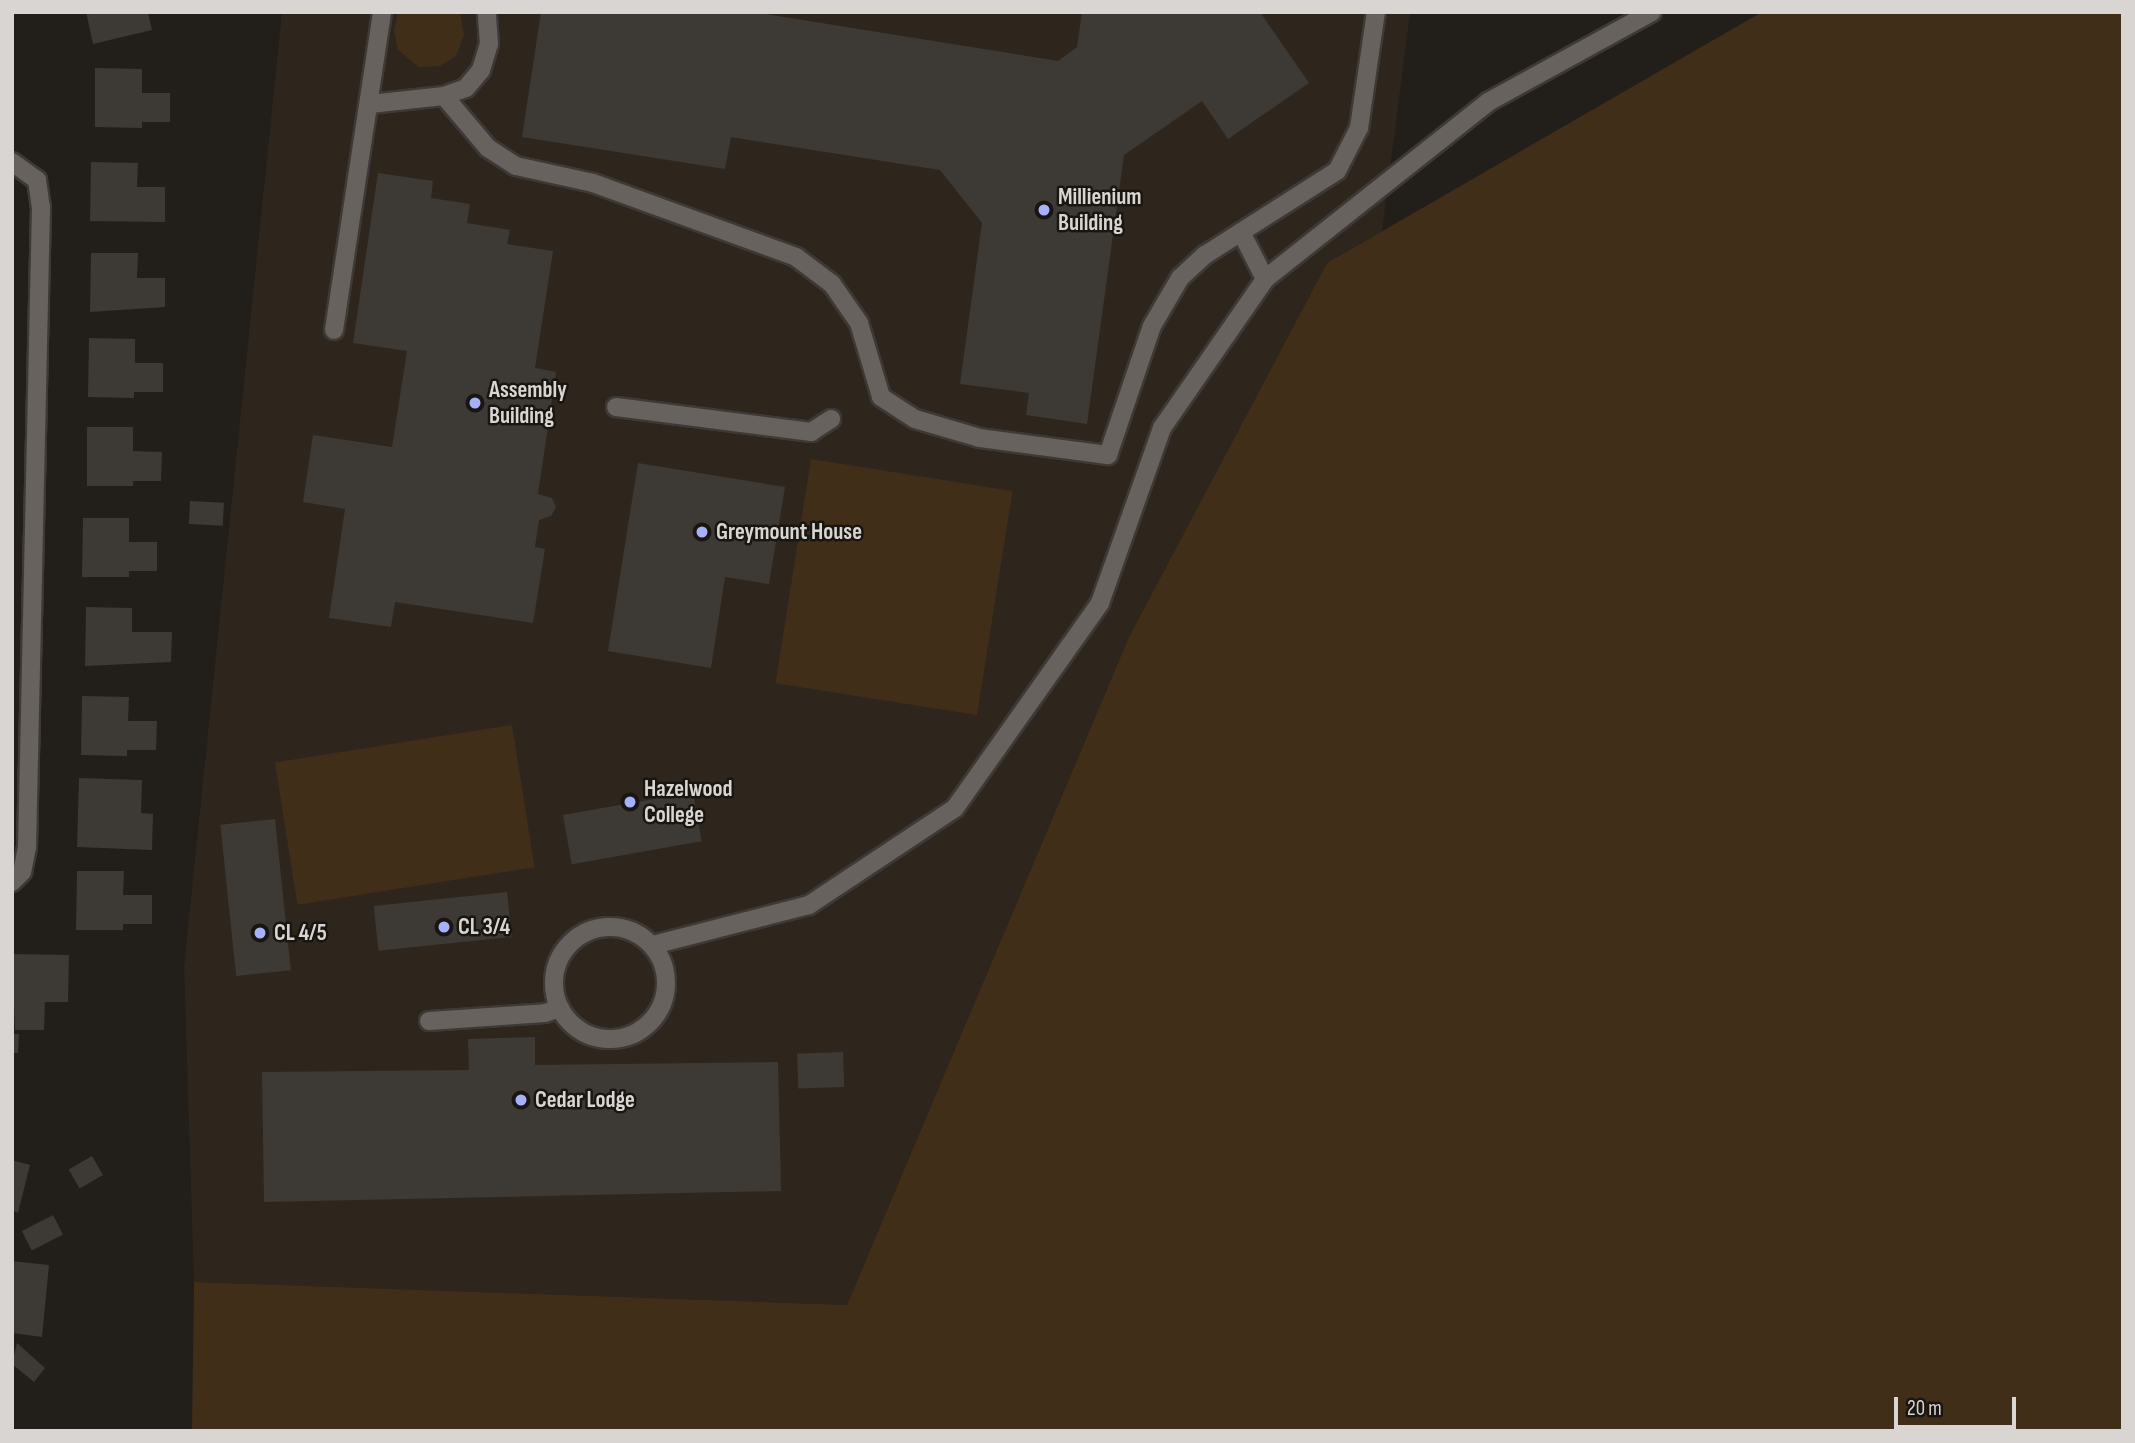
<!DOCTYPE html>
<html>
<head>
<meta charset="utf-8">
<style>
  body { margin:0 }
  #map { position:relative; width:2135px; height:1443px; overflow:hidden; background:#221e1a; font-family:"Sofia Sans Condensed",sans-serif }
  div>[style] { position:absolute }
  [style*='--x'] { left:calc(var(--x)*1px); top:calc(var(--y)*1px); width:calc(var(--w)*1px); rotate:calc(var(--a)*1deg) }
  .built>* { inset:0; background:#2e261d }
  .green>* { inset:0; background:#412e18; transform-origin:0 0 }
  .building>* { inset:0; background:#3d3934; transform-origin:0 0 }
  .roads { filter:drop-shadow(2px 0 #3d3936) drop-shadow(-2px 0 #3d3936) drop-shadow(0 2px #3d3936) drop-shadow(0 -2px #3d3936) }
  .service>* { height:18px; margin:-9px; padding:0 9px; transform-origin:9px; border-radius:9px; background:#67625d }
  .service>.ring { margin:-9px; padding:0; box-sizing:content-box; background:none; border:18px solid #67625d; border-radius:50% }
  .minor>* { height:18px; margin:-9px; padding:0 9px; transform-origin:9px; border-radius:9px; background:#67625d }
  .dots>* { width:19px; height:19px; translate:-50% -50%; box-sizing:border-box; border:4px solid #191511; border-radius:50% }
  span { translate:-50% -50%; white-space:nowrap; text-align:center; line-height:1.15; -webkit-text-stroke:5px #191511; paint-order:stroke }
  .poi-label { font-size:23px; color:#d8d5d2; font-weight:700 }
  .left { translate:0 -50%; text-align:left }
  .frame { position:absolute; inset:0; border:14px solid #d8d5d2; pointer-events:none }
  .scale { position:absolute; left:1894px; top:1397px; width:122px; height:32px; box-sizing:border-box; border:4px solid #d8d5d2; border-top:0; padding-left:9px; font-size:21px; line-height:24px; white-space:nowrap; color:#d8d5d2; -webkit-text-stroke:5px #191511; paint-order:stroke }
</style>
</head>
<body>
<div id="map">
  <div class="built">
    <i style="clip-path:polygon(282px 12px,1410px 12px,1382px 231px,1327px 263px,1129px 637px,847px 1305px,194px 1282px,184px 967px)"></i>
  </div>
  <div class="green">
    <i style="clip-path:polygon(398px 12px,460px 12px,464px 35px,456px 56px,440px 66px,419px 67px,398px 50px,394px 31px)"></i>
    <i style="clip-path:polygon(1762px 12px,2123px 12px,2123px 1431px,192px 1431px,194px 1282px,847px 1305px,1129px 637px,1327px 263px)"></i>
    <i style="left:811px;top:459px;width:204px;height:227px;rotate:9deg"></i>
    <i style="left:512px;top:725px;width:144px;height:240px;rotate:81deg"></i>
  </div>
  <div class="building">
    <i style="clip-path:polygon(86px 12px,148px 12px,152px 30px,93px 44px)"></i>
    <i style="clip-path:polygon(541px 12px,752px 12px,1058px 61px,1077px 47px,1082px 12px,1260px 12px,1309px 83px,1228px 139px,1202px 101px,1124px 155px,1087px 424px,1026px 415px,1029px 393px,960px 384px,982px 223px,940px 170px,731px 137px,725px 169px,522px 137px)"></i>
    <i style="clip-path:polygon(95px 68px,142px 69px,142px 93px,170px 93px,170px 122px,142px 122px,142px 128px,95px 127px)"></i>
    <i style="clip-path:polygon(91px 162px,138px 163px,137px 187px,165px 187px,165px 222px,90px 221px)"></i>
    <i style="clip-path:polygon(378px 173px,433px 181px,431px 198px,470px 204px,467px 223px,510px 230px,507px 244px,553px 251px,535px 368px,556px 372px,538px 494px,552px 498px,556px 507px,551px 516px,539px 520px,535px 547px,545px 549px,533px 623px,395px 602px,391px 627px,329px 618px,345px 509px,303px 502px,313px 435px,392px 447px,407px 351px,353px 343px)"></i>
    <i style="clip-path:polygon(91px 253px,138px 253px,137px 278px,165px 278px,165px 307px,90px 312px)"></i>
    <i style="clip-path:polygon(89px 338px,135px 339px,135px 363px,163px 363px,163px 392px,134px 392px,134px 398px,88px 397px)"></i>
    <i style="clip-path:polygon(87px 427px,133px 427px,133px 451px,162px 452px,161px 481px,133px 481px,133px 486px,87px 486px)"></i>
    <i style="clip-path:polygon(638px 463px,785px 487px,769px 584px,725px 577px,711px 668px,608px 651px)"></i>
    <i style="left:190px;top:501px;width:34px;height:23px;rotate:3deg"></i>
    <i style="clip-path:polygon(83px 518px,129px 518px,129px 542px,157px 542px,157px 571px,129px 571px,129px 577px,82px 577px)"></i>
    <i style="clip-path:polygon(86px 607px,132px 608px,132px 632px,172px 632px,171px 662px,85px 666px)"></i>
    <i style="clip-path:polygon(82px 696px,129px 697px,128px 721px,157px 721px,156px 750px,127px 750px,127px 756px,81px 755px)"></i>
    <i style="clip-path:polygon(79px 778px,142px 780px,141px 813px,153px 814px,152px 850px,77px 847px)"></i>
    <i style="left:693px;top:792px;width:50px;height:132px;rotate:80deg"></i>
    <i style="left:275px;top:819px;width:152px;height:55px;rotate:84deg"></i>
    <i style="clip-path:polygon(77px 871px,124px 871px,123px 895px,152px 895px,152px 924px,123px 924px,123px 930px,76px 930px)"></i>
    <i style="left:507px;top:892px;width:45px;height:134px;rotate:84deg"></i>
    <i style="clip-path:polygon(12px 954px,69px 955px,68px 1002px,45px 1002px,44px 1030px,15px 1030px)"></i>
    <i style="clip-path:polygon(12px 1034px,19px 1034px,18px 1053px,12px 1053px)"></i>
    <i style="clip-path:polygon(535px 1037px,535px 1065px,778px 1062px,781px 1191px,264px 1202px,262px 1072px,469px 1070px,468px 1039px)"></i>
    <i style="left:843px;top:1052px;width:35px;height:46px;rotate:88deg"></i>
    <i style="left:92px;top:1156px;width:22px;height:27px;rotate:60deg"></i>
    <i style="clip-path:polygon(12px 1160px,30px 1165px,18px 1213px,12px 1210px)"></i>
    <i style="left:53px;top:1215px;width:22px;height:35px;rotate:63deg"></i>
    <i style="clip-path:polygon(12px 1261px,49px 1265px,42px 1337px,12px 1333px)"></i>
    <i style="clip-path:polygon(17px 1343px,45px 1368px,34px 1382px,12px 1364px)"></i>
  </div>
  <div class="roads">
    <div class="service">
      <i style="--x:444;--y:96;--w:68;--a:49.8"></i>
      <i style="--x:488;--y:148;--w:33;--a:33"></i>
      <i style="--x:516;--y:166;--w:79;--a:12.4"></i>
      <i style="--x:593;--y:183;--w:216;--a:20"></i>
      <i style="--x:796;--y:257;--w:45;--a:36.9"></i>
      <i style="--x:832;--y:284;--w:47;--a:55.3"></i>
      <i style="--x:859;--y:323;--w:77;--a:73.4"></i>
      <i style="--x:881;--y:397;--w:40;--a:32.9"></i>
      <i style="--x:915;--y:419;--w:68;--a:16.3"></i>
      <i style="--x:980;--y:438;--w:129;--a:7.6"></i>
      <i style="--x:1108;--y:455;--w:136;--a:-71.2"></i>
      <i style="--x:1152;--y:326;--w:56;--a:-59.7"></i>
      <i style="--x:1180;--y:278;--w:34;--a:-43"></i>
      <i style="--x:1205;--y:255;--w:156;--a:-32.5"></i>
      <i style="--x:1337;--y:171;--w:48;--a:-62.9"></i>
      <i style="--x:1359;--y:128;--w:117;--a:-81.7"></i>
      <i style="--x:370;--y:104;--w:74;--a:-6.2"></i>
      <i style="--x:444;--y:96;--w:23;--a:-20"></i>
      <i style="--x:466;--y:88;--w:23;--a:-50"></i>
      <i style="--x:481;--y:70;--w:27;--a:-73"></i>
      <i style="--x:489;--y:44;--w:32;--a:-94"></i>
      <i style="--x:1241;--y:232;--w:53;--a:62.9"></i>
      <i style="--x:334;--y:330;--w:322;--a:-81.4"></i>
      <i style="--x:616;--y:407;--w:197;--a:7.3"></i>
      <i style="--x:811;--y:432;--w:24;--a:-33"></i>
      <i class="ring" style="left:554px;top:927px;width:94px;height:94px"></i>
      <i style="--x:653;--y:945;--w:161;--a:-14.4"></i>
      <i style="--x:809;--y:905;--w:175;--a:-33.6"></i>
      <i style="--x:955;--y:808;--w:251;--a:-54.7"></i>
      <i style="--x:1100;--y:603;--w:186;--a:-70.5"></i>
      <i style="--x:1162;--y:428;--w:181;--a:-55.3"></i>
      <i style="--x:1265;--y:279;--w:285;--a:-38.4"></i>
      <i style="--x:1488;--y:102;--w:187;--a:-28.8"></i>
      <i style="--x:429;--y:1021;--w:116;--a:-3.9"></i>
      <i style="--x:545;--y:1013;--w:16;--a:-18"></i>
    </div>
    <div class="minor">
      <i style="--x:12;--y:162;--w:31;--a:36"></i>
      <i style="--x:37;--y:180;--w:27;--a:82"></i>
      <i style="--x:41;--y:207;--w:640;--a:91.25"></i>
      <i style="--x:27;--y:847;--w:25;--a:101"></i>
      <i style="--x:22;--y:872;--w:14;--a:135"></i>
    </div>
  </div>
  <div class="dots">
    <i style="left:1044px;top:210px;background:#a6b1fc"></i>
    <i style="left:475px;top:403px;background:#a6b1fc"></i>
    <i style="left:702px;top:532px;background:#a6b1fc"></i>
    <i style="left:630px;top:802px;background:#a6b1fc"></i>
    <i style="left:444px;top:927px;background:#a6b1fc"></i>
    <i style="left:260px;top:933px;background:#a6b1fc"></i>
    <i style="left:521px;top:1100px;background:#a6b1fc"></i>
  </div>
  <div class="poi-label">
    <span class="left" style="left:1058px;top:210px">Millienium<br>Building</span>
    <span class="left" style="left:489px;top:403px">Assembly<br>Building</span>
    <span class="left" style="left:716px;top:532px">Greymount House</span>
    <span class="left" style="left:644px;top:802px">Hazelwood<br>College</span>
    <span class="left" style="left:458px;top:927px">CL 3/4</span>
    <span class="left" style="left:274px;top:933px">CL 4/5</span>
    <span class="left" style="left:535px;top:1100px">Cedar Lodge</span>
  </div>
  <div class="frame"></div>
  <div class="scale">20 m</div>
</div>
</body>
</html>
